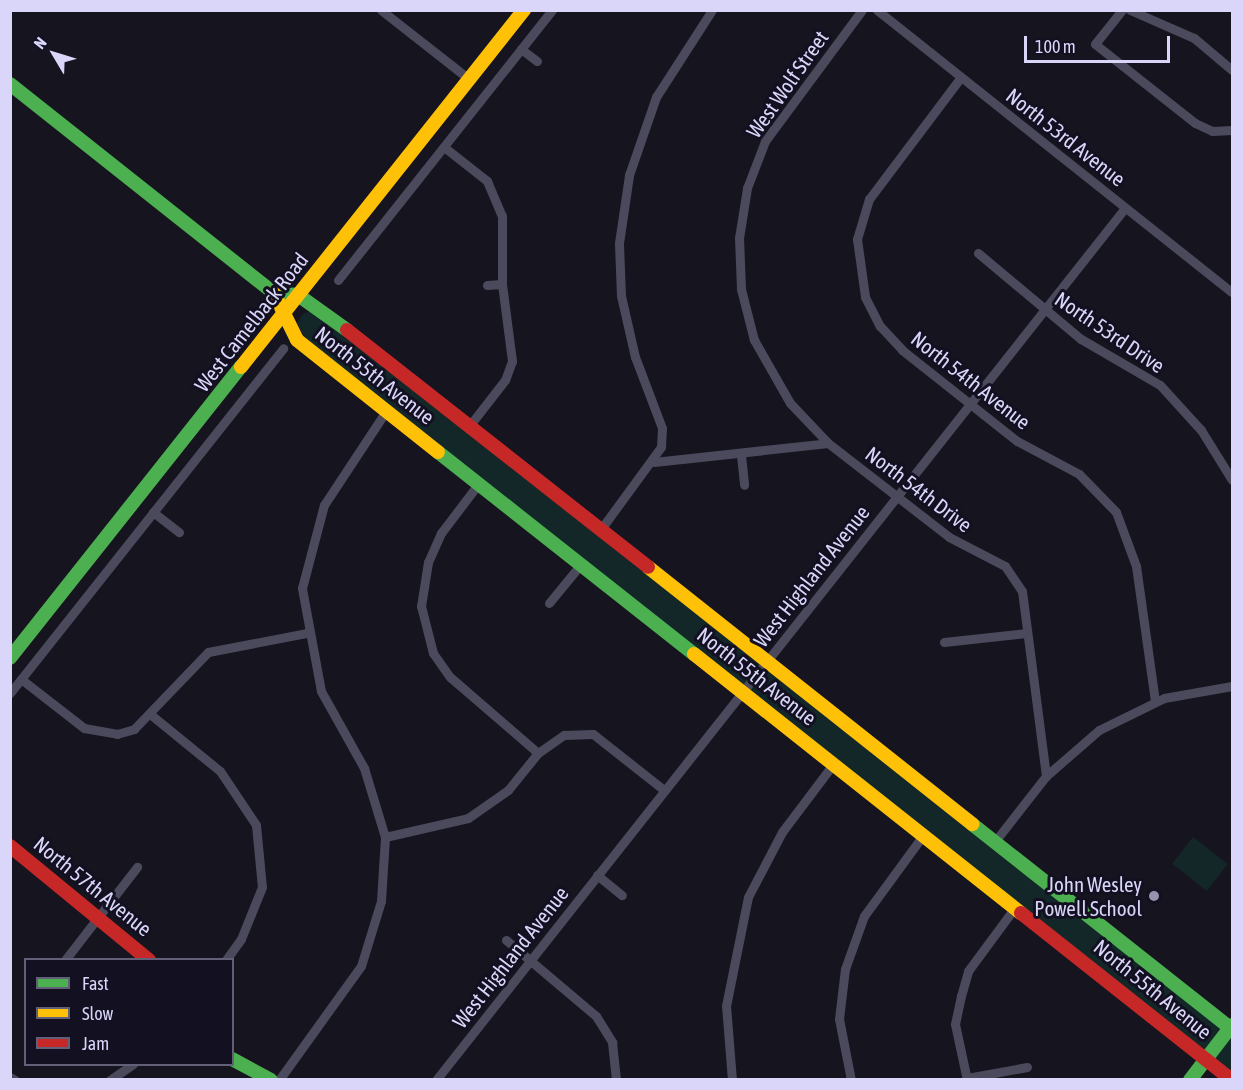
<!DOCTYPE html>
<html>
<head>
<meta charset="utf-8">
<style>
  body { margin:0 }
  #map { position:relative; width:1243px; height:1090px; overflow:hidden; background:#16141e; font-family:"Asap Condensed",sans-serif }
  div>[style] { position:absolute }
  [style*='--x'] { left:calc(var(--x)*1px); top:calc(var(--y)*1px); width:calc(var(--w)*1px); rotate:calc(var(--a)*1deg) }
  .green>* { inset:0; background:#142728; transform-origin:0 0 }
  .street>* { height:9px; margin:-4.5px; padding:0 4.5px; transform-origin:4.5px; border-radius:4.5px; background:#4b4a5d }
  .fast>* { height:14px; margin:-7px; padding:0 7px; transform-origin:7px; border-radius:7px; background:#4caf50 }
  .slow>* { height:14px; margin:-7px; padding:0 7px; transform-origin:7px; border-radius:7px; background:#ffc107 }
  .jam>* { height:14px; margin:-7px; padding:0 7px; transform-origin:7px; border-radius:7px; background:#c62828 }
  .dots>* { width:16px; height:16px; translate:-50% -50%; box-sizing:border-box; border:3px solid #131121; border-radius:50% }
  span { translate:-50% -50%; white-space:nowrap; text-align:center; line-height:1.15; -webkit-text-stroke:6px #131121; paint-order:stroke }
  .street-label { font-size:21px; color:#d9d6fa }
  .poi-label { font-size:21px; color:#d9d6fa }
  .right { translate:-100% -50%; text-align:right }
  .frame { position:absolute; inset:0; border:12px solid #d9d6fa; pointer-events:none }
  .legend { position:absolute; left:24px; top:958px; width:210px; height:108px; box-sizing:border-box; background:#131121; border:2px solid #626078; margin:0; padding:8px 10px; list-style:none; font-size:18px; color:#d9d6fa }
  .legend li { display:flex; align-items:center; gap:12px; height:30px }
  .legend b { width:30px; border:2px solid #626078 }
  .north { position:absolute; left:24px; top:24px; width:60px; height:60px; -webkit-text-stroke:4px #131121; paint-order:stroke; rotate:308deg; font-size:16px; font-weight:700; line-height:24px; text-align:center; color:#d9d6fa }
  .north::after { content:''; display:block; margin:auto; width:21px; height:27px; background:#d9d6fa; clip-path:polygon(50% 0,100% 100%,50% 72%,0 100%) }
  .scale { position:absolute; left:1024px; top:36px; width:146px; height:27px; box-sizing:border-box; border:3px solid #d9d6fa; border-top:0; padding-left:8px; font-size:18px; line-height:21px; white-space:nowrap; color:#d9d6fa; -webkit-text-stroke:4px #131121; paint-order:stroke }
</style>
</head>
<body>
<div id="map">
  <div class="green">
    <i style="clip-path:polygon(314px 311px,1232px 1034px,1232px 1072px,308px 341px,296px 324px,304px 313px)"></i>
    <i style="left:1193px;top:837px;width:44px;height:34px;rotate:38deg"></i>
  </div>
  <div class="street">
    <i style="--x:381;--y:10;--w:112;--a:38.1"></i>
    <i style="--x:877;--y:10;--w:453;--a:38.5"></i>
    <i style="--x:1122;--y:10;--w:43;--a:128.5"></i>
    <i style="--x:1095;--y:44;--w:127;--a:38.3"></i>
    <i style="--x:1195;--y:123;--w:19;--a:25"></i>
    <i style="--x:1212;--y:131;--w:20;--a:-3"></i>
    <i style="--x:1130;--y:10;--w:70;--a:23.6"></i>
    <i style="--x:1194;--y:38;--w:50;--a:40.1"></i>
    <i style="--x:521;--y:49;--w:20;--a:37"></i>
    <i style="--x:961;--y:77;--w:153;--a:127"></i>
    <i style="--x:869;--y:199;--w:42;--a:106.7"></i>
    <i style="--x:857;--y:239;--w:59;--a:82.1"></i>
    <i style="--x:865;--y:297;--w:33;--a:63"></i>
    <i style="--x:880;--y:326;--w:33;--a:47"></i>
    <i style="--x:902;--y:350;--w:147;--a:38.4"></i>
    <i style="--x:1017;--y:441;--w:70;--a:28"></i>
    <i style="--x:1079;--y:474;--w:53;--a:45.8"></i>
    <i style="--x:1116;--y:512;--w:58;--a:69.7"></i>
    <i style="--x:1136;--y:566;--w:136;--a:82"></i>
    <i style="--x:444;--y:147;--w:55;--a:38.3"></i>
    <i style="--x:487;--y:181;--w:38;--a:67"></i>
    <i style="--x:502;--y:216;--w:68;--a:90"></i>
    <i style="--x:502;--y:284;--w:78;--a:82.6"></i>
    <i style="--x:512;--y:361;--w:20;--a:110"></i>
    <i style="--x:505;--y:380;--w:57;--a:127.9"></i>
    <i style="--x:978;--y:253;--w:134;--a:39.9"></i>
    <i style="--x:1081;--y:339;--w:91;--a:30.2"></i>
    <i style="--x:1160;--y:385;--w:61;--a:47.7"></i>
    <i style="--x:1201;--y:430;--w:59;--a:58.2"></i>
    <i style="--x:338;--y:280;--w:345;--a:-51.6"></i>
    <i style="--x:487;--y:285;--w:15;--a:-4"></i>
    <i style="--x:828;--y:443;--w:55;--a:-133.5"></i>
    <i style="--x:790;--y:403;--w:73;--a:-119.7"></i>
    <i style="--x:754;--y:340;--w:53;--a:-104.3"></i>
    <i style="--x:741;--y:289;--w:51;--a:-92.2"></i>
    <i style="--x:739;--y:238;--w:51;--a:-80.9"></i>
    <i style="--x:747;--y:188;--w:50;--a:-69"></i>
    <i style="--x:765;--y:141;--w:163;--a:-53.5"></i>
    <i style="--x:741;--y:455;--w:30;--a:84"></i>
    <i style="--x:654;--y:462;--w:175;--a:-6.2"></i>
    <i style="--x:828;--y:443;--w:153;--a:37.8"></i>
    <i style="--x:949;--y:537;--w:63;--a:27.4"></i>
    <i style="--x:1005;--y:566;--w:30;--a:56"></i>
    <i style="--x:1022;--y:591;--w:187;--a:82.6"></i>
    <i style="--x:479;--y:483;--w:63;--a:127.2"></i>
    <i style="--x:441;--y:533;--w:32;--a:114"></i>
    <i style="--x:428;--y:562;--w:45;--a:99"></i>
    <i style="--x:421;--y:606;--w:49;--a:75.7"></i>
    <i style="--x:433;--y:653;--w:29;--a:55"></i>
    <i style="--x:450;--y:677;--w:116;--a:40.8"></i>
    <i style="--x:153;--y:512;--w:33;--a:38"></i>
    <i style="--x:601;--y:529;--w:102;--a:-53.8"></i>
    <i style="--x:661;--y:447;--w:19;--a:-87"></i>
    <i style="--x:662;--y:428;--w:76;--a:-110.8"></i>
    <i style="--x:635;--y:357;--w:63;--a:-102.9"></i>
    <i style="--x:621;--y:296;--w:53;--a:-92.2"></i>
    <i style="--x:619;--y:243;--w:69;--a:-81.6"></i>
    <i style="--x:629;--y:175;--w:83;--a:-70.9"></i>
    <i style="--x:656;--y:97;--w:103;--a:-57.2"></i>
    <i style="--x:549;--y:603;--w:50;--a:-50.6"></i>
    <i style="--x:944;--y:642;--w:83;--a:-6.2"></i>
    <i style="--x:21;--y:679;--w:80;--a:37.9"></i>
    <i style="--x:84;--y:728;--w:34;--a:10"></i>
    <i style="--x:117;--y:734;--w:18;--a:-16"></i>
    <i style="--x:134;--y:729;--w:107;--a:-46.1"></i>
    <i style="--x:208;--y:652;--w:101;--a:-10.9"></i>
    <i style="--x:10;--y:693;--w:440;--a:-51.6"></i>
    <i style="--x:150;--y:714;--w:90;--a:39.2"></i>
    <i style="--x:220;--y:771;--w:65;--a:56.3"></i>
    <i style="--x:256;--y:825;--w:62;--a:84.5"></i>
    <i style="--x:262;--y:887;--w:56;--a:112"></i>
    <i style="--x:241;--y:939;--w:26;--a:126"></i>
    <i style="--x:385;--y:837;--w:85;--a:-12.9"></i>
    <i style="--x:468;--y:818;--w:49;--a:-35"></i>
    <i style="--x:508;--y:790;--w:48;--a:-51"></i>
    <i style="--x:538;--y:753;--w:32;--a:-35"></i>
    <i style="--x:564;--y:735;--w:29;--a:-2"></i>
    <i style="--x:593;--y:734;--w:90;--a:38.3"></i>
    <i style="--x:996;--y:840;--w:81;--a:-52"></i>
    <i style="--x:1046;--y:776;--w:70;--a:-41"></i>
    <i style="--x:1099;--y:730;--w:72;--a:-26.2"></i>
    <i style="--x:1164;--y:698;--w:69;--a:-10"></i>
    <i style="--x:597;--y:875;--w:32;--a:39"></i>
    <i style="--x:506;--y:940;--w:118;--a:40.2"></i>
    <i style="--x:596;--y:1016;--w:31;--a:58"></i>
    <i style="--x:612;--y:1042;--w:38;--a:84"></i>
    <i style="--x:65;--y:960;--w:118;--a:-52.3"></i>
    <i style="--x:10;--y:1077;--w:6;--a:31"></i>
    <i style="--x:967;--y:1078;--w:61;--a:-10.4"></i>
    <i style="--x:110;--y:1080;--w:28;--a:-35"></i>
    <i style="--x:279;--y:1080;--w:140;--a:-54.3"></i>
    <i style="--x:361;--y:966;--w:68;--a:-72.9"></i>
    <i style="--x:381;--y:901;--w:64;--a:-86.4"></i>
    <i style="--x:385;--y:837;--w:72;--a:-106.9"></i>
    <i style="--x:364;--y:768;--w:88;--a:-119.2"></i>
    <i style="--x:321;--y:691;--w:105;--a:-100.5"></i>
    <i style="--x:302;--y:588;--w:86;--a:-75.2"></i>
    <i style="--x:324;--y:505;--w:113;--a:-56.6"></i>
    <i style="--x:436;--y:1080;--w:1111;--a:-51.69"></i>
    <i style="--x:732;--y:1080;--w:74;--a:-94.6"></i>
    <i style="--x:726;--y:1006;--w:111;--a:-78.6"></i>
    <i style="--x:748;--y:897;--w:73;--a:-62.4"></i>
    <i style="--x:782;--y:832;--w:86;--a:-53"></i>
    <i style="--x:851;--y:1080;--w:62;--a:-101.1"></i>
    <i style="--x:839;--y:1019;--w:50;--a:-83.2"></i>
    <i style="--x:845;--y:969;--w:56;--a:-70.3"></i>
    <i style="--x:864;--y:916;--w:102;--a:-53.8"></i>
    <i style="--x:967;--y:1080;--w:57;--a:-102.1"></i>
    <i style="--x:955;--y:1024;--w:29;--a:-78"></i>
    <i style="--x:961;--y:996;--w:26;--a:-74"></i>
    <i style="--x:968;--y:971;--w:81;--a:-53.6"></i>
  </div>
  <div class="fast">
    <i style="--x:10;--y:84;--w:337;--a:38.4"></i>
    <i style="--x:274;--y:293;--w:24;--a:5"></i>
    <i style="--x:298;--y:295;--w:60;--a:35.5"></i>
    <i style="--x:438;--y:452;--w:326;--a:38.3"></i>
    <i style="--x:10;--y:658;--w:372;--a:-51.6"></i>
    <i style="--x:972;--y:824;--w:331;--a:38.3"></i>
    <i style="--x:232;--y:1059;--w:44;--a:28.3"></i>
    <i style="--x:1190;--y:1080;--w:69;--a:-52.6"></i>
  </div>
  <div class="slow">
    <i style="--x:274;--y:293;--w:52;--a:63.9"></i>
    <i style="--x:297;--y:340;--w:180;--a:38.5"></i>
    <i style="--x:241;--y:367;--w:456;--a:-51.6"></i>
    <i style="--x:648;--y:567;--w:414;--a:38.4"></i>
    <i style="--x:694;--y:654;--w:417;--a:38.4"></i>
  </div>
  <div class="jam">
    <i style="--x:347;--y:330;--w:383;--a:38.2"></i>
    <i style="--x:10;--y:846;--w:180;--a:39.4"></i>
    <i style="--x:1021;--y:913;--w:269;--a:38.4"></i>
  </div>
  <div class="dots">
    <i style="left:1154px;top:896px;background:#9592ad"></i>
  </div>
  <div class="street-label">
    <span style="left:787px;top:84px;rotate:-55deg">West Wolf Street</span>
    <span style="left:1066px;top:137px;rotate:38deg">North 53rd Avenue</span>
    <span style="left:251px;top:322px;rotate:-52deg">West Camelback Road</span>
    <span style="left:1110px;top:332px;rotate:34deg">North 53rd Drive</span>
    <span style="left:375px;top:375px;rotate:38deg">North 55th Avenue</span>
    <span style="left:971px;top:380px;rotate:38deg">North 54th Avenue</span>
    <span style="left:919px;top:489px;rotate:37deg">North 54th Drive</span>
    <span style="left:811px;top:576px;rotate:-52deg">West Highland Avenue</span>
    <span style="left:757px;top:676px;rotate:38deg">North 55th Avenue</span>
    <span style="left:93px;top:886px;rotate:39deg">North 57th Avenue</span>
    <span style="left:510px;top:957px;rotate:-52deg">West Highland Avenue</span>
    <span style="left:1153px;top:989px;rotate:39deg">North 55th Avenue</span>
  </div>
  <div class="poi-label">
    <span class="right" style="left:1142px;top:896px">John Wesley<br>Powell School</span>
  </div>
  <div class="frame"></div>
  <ul class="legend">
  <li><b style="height:8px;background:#4caf50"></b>Fast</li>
  <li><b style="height:8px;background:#ffc107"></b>Slow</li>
  <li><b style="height:8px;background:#c62828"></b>Jam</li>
  </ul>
  <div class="north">N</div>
  <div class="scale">100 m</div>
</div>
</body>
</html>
